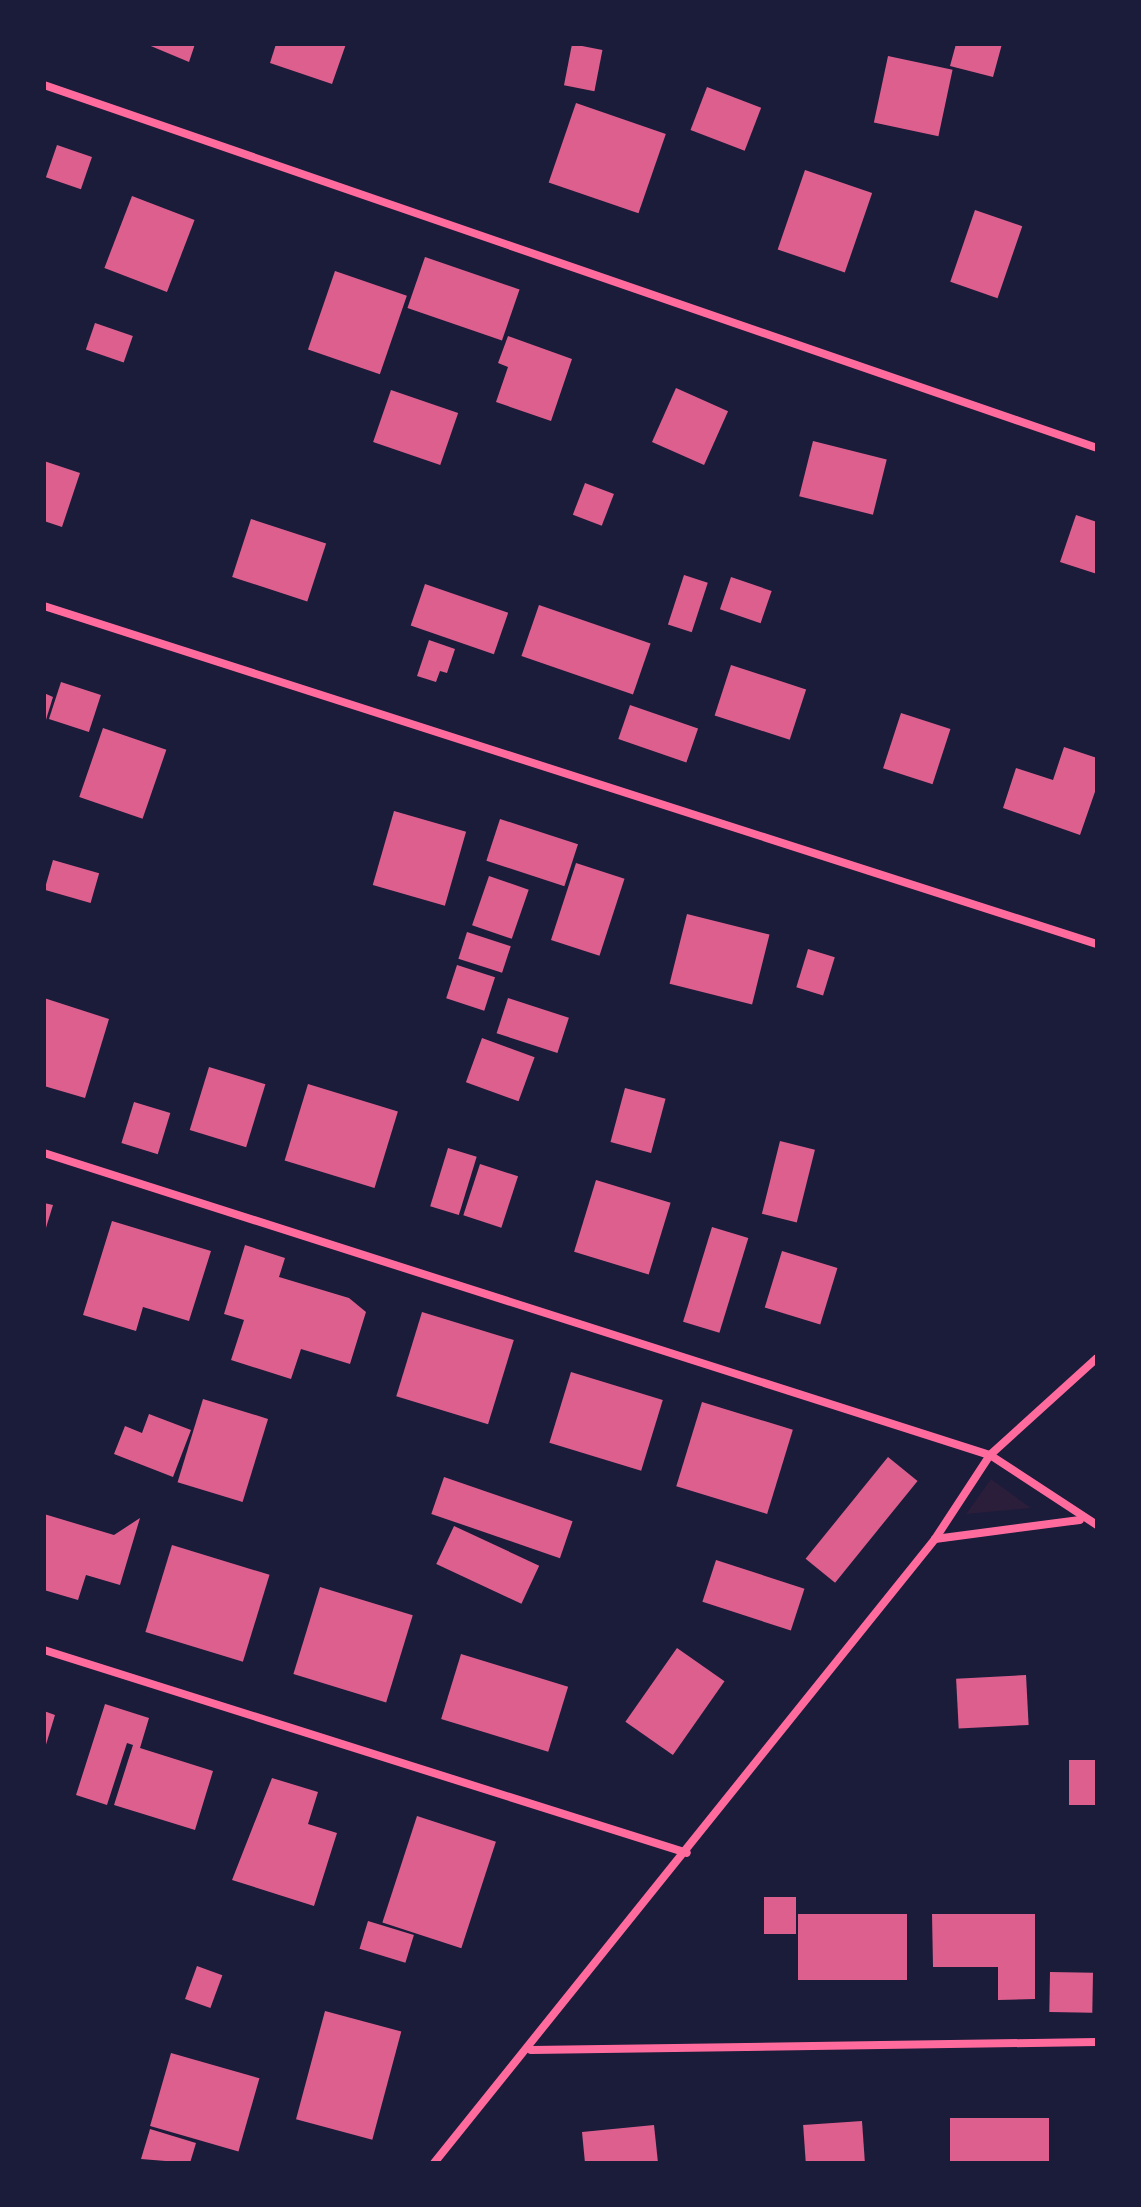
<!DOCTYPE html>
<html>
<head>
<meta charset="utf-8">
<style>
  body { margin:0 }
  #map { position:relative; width:1141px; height:2207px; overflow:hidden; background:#1b1b3a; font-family:"IBM Plex Sans",sans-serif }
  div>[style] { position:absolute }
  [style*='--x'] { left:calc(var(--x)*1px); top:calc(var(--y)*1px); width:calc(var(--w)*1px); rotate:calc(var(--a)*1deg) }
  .green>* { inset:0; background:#2a1e3b }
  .building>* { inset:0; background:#dd5f8e; transform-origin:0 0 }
  .minor>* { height:8px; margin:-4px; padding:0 4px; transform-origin:4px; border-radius:4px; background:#ff6b9d }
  span { translate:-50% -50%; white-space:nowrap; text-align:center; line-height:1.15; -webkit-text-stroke:8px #1b1b3a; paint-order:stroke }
  .frame { position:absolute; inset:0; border:46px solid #1b1b3a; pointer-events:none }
</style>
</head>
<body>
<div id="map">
  <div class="green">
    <i style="clip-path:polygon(991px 1479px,1031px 1508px,966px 1514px)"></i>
  </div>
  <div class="building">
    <i style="clip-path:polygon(146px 44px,195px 44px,189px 62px)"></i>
    <i style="clip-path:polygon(276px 44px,346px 44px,332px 84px,270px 63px)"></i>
    <i style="left:572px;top:44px;width:31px;height:42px;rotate:11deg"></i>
    <i style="clip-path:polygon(956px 44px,1002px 44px,993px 77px,950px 66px)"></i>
    <i style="left:888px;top:56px;width:66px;height:68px;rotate:12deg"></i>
    <i style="left:707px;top:87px;width:58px;height:46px;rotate:21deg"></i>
    <i style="left:576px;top:103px;width:95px;height:84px;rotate:19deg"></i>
    <i style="left:57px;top:145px;width:37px;height:34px;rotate:19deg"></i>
    <i style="left:805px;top:170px;width:71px;height:84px;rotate:19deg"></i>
    <i style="left:132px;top:196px;width:67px;height:77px;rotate:21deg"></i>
    <i style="left:975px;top:210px;width:50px;height:76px;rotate:19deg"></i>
    <i style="left:425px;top:257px;width:100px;height:54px;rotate:19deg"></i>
    <i style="left:335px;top:271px;width:76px;height:83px;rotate:19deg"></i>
    <i style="left:95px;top:323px;width:40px;height:28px;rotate:19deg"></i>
    <i style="clip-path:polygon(508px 336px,572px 359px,551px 421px,496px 402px,508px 367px,498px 363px)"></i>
    <i style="left:676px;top:388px;width:57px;height:59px;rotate:24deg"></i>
    <i style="left:391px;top:390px;width:71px;height:55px;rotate:19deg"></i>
    <i style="left:813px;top:441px;width:76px;height:57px;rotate:14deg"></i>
    <i style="clip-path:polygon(44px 461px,80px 473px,62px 527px,44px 521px)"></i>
    <i style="left:585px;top:483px;width:31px;height:34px;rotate:21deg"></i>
    <i style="clip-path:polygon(1076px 515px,1097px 522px,1097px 574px,1060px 562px)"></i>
    <i style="left:251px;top:519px;width:79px;height:61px;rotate:18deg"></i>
    <i style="left:684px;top:575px;width:25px;height:52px;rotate:18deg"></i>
    <i style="left:731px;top:577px;width:43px;height:34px;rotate:19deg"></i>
    <i style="left:425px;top:584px;width:88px;height:44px;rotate:19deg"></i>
    <i style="left:539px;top:605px;width:118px;height:54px;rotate:19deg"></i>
    <i style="clip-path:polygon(429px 640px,455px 649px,447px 673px,440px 671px,436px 682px,417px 676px)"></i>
    <i style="left:731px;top:665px;width:79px;height:53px;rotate:18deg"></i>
    <i style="left:61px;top:682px;width:42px;height:39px;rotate:18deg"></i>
    <i style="clip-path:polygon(44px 693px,53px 697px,45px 723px,44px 723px)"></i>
    <i style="left:630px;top:705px;width:72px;height:36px;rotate:19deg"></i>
    <i style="left:901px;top:713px;width:52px;height:58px;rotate:18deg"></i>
    <i style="left:103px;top:728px;width:67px;height:73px;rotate:19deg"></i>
    <i style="clip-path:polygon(1064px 747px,1097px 758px,1097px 786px,1080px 835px,1003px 808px,1016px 768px,1053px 780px)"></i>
    <i style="left:394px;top:811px;width:75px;height:77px;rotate:16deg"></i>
    <i style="left:500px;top:819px;width:82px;height:44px;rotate:18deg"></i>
    <i style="left:53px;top:860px;width:48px;height:31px;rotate:16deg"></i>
    <i style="left:576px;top:863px;width:51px;height:81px;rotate:18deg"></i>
    <i style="left:489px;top:876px;width:42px;height:52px;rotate:19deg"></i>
    <i style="left:687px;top:914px;width:85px;height:72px;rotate:14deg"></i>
    <i style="left:467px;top:932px;width:46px;height:28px;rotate:18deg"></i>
    <i style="left:808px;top:949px;width:28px;height:40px;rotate:17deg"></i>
    <i style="left:457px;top:965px;width:40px;height:35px;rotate:18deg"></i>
    <i style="clip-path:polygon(44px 998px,109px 1019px,85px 1098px,44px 1086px)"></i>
    <i style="left:508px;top:998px;width:64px;height:37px;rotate:18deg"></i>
    <i style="left:482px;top:1038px;width:56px;height:47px;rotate:20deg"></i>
    <i style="left:209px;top:1067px;width:59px;height:66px;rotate:17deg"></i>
    <i style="left:308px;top:1084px;width:94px;height:80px;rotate:17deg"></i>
    <i style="left:625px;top:1088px;width:42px;height:56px;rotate:15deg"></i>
    <i style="left:134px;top:1102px;width:38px;height:43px;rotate:17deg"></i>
    <i style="left:780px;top:1141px;width:36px;height:75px;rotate:14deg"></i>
    <i style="left:448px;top:1148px;width:30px;height:61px;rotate:17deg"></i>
    <i style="left:480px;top:1164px;width:40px;height:54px;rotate:18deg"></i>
    <i style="left:596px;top:1180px;width:78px;height:75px;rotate:17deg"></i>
    <i style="clip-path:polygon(44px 1203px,53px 1205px,45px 1231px,44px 1230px)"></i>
    <i style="clip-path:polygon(112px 1221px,211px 1251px,189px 1321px,143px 1307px,136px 1331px,83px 1315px)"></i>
    <i style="left:712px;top:1227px;width:38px;height:99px;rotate:17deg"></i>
    <i style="clip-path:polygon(245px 1245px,285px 1258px,279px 1277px,349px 1298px,366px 1312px,350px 1364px,301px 1349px,291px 1379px,231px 1360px,244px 1320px,224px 1314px)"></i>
    <i style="left:782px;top:1251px;width:58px;height:59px;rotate:17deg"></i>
    <i style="left:422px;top:1312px;width:96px;height:88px;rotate:17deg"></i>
    <i style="left:571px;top:1372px;width:96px;height:74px;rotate:17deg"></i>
    <i style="left:203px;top:1399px;width:68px;height:87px;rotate:17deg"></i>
    <i style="left:702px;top:1402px;width:95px;height:88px;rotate:17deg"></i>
    <i style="clip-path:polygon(149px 1414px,191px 1430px,173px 1477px,114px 1454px,125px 1426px,142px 1433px)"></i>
    <i style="left:888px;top:1457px;width:38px;height:131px;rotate:39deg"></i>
    <i style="left:444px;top:1477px;width:136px;height:39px;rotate:19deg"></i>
    <i style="clip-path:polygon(44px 1514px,114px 1535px,140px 1518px,120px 1585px,86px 1575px,78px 1600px,44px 1590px)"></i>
    <i style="left:454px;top:1526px;width:94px;height:42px;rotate:25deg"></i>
    <i style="left:172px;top:1545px;width:102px;height:91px;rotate:17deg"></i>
    <i style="left:716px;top:1560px;width:93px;height:44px;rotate:18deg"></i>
    <i style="left:320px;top:1587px;width:97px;height:91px;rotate:17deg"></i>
    <i style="left:677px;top:1648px;width:58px;height:90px;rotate:35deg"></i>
    <i style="left:461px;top:1654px;width:112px;height:68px;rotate:17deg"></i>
    <i style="left:1026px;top:1675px;width:50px;height:70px;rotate:87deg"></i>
    <i style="clip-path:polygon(105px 1704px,149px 1718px,140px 1748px,213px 1771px,195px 1830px,114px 1805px,133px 1745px,127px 1743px,107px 1805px,76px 1795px)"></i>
    <i style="clip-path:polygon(44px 1711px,55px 1715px,45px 1748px,44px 1748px)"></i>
    <i style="left:1069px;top:1760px;width:28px;height:45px"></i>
    <i style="clip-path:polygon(272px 1778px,318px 1792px,308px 1824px,337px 1833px,314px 1906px,232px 1880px)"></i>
    <i style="left:417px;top:1816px;width:83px;height:112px;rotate:18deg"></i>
    <i style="left:764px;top:1897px;width:32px;height:37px"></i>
    <i style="left:907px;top:1914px;width:66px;height:109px;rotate:90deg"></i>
    <i style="clip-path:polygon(932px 1914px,1035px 1914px,1035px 1999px,998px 2000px,998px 1967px,933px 1967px)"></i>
    <i style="left:368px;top:1921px;width:48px;height:29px;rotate:17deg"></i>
    <i style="left:197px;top:1966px;width:27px;height:35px;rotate:20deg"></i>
    <i style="left:1050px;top:1972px;width:43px;height:40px;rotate:1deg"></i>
    <i style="left:325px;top:2011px;width:79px;height:112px;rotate:15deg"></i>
    <i style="left:171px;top:2053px;width:92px;height:76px;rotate:16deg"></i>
    <i style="left:1049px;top:2118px;width:45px;height:99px;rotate:90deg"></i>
    <i style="left:862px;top:2121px;width:42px;height:59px;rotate:86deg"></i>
    <i style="clip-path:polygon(654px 2125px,658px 2163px,585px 2163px,582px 2132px)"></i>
    <i style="clip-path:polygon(150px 2129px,196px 2143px,190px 2163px,141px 2159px)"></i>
  </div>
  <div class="minor">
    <i style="--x:44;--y:85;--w:1114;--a:19.02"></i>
    <i style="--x:44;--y:606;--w:1106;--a:17.8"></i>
    <i style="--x:44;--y:1153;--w:993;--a:17.71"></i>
    <i style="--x:990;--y:1455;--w:128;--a:33.2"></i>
    <i style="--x:935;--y:1539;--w:100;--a:-56.8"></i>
    <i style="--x:990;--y:1455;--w:144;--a:-42.2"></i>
    <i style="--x:44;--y:1650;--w:674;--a:17.52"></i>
    <i style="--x:531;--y:2050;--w:566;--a:-0.81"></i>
    <i style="--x:434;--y:2163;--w:800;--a:-51.24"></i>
    <i style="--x:935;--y:1539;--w:146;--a:-7.5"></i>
  </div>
  <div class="frame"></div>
</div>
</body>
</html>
